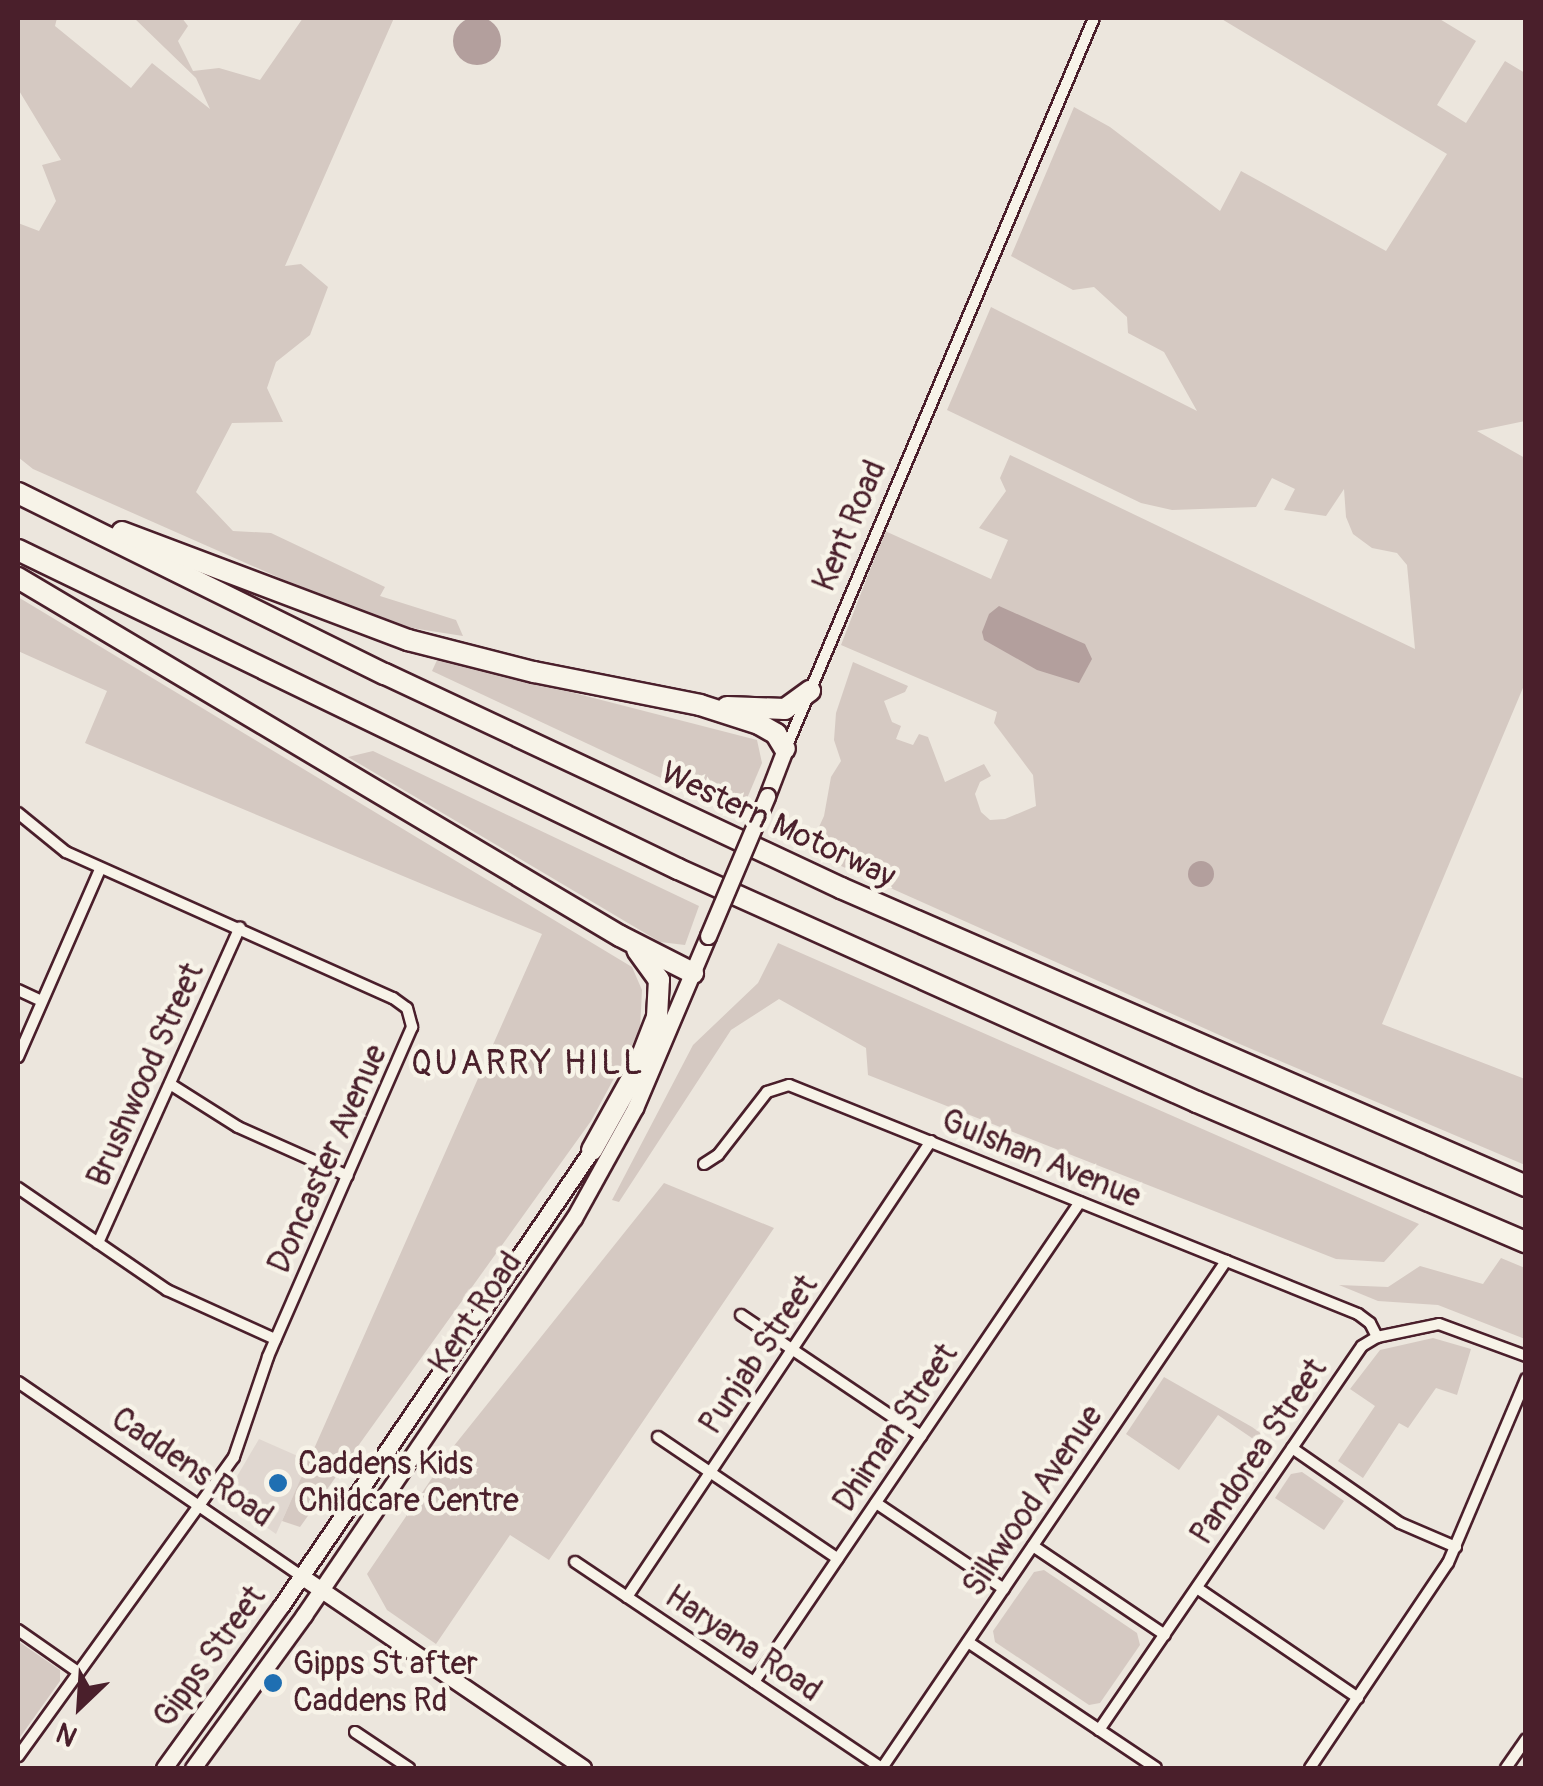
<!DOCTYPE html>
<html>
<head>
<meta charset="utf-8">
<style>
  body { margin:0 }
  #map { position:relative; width:1543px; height:1786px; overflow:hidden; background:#ece6dd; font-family:Pangolin,sans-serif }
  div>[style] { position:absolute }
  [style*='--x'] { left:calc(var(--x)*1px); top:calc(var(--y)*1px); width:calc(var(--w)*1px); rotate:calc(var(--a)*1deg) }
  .built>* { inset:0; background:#e0d7d0 }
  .green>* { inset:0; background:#d5c9c2 }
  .water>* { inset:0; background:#b39f9d }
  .round { border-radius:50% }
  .roads { filter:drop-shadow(2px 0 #4a1f2b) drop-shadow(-2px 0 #4a1f2b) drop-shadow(0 2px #4a1f2b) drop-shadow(0 -2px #4a1f2b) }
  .street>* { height:10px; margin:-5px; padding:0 5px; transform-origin:5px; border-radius:5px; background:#f7f3e8 }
  .secondary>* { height:15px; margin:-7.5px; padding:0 7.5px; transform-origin:7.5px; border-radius:7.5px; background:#f7f3e8 }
  .highway>* { height:20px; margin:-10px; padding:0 10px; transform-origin:10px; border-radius:10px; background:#f7f3e8 }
  .bridges { filter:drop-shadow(2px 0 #4a1f2b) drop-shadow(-2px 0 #4a1f2b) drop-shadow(0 2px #4a1f2b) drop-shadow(0 -2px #4a1f2b) }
  .secondary-bridge>* { height:15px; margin:-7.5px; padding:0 7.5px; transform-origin:7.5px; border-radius:7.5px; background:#f7f3e8 }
  .dots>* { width:28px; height:28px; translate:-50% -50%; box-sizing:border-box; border:5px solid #f7f3e8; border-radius:50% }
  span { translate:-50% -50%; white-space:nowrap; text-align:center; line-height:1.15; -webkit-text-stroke:9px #f7f3e8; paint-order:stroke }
  .street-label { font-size:32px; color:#4a1f2b }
  .poi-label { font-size:32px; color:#4a1f2b }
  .left { translate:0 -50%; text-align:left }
  .neighbourhood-label { font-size:35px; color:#4a1f2b; letter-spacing:2.5px }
  .frame { position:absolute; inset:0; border:20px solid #4a1f2b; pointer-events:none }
  .north { position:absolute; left:30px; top:1656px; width:100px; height:100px; -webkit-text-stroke:8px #f7f3e8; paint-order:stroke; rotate:205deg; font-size:28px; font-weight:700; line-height:40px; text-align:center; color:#4a1f2b }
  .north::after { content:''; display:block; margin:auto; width:35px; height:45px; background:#4a1f2b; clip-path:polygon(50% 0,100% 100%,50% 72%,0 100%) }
</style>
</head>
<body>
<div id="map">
  <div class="built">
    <i style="clip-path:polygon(259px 1439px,309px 1461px,276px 1534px,232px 1503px,229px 1490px)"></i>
  </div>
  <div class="green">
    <i style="clip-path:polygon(18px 18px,57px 18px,55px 26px,131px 88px,152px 63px,210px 109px,196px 78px,134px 18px,182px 18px,188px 26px,178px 41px,193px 71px,219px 68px,260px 80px,303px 18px,394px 18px,285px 266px,301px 264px,328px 287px,310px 335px,276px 362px,267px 388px,283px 422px,232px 423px,196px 492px,233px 531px,271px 533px,385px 587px,380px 596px,456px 620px,463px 636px,399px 626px,298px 586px,33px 469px,18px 457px,18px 223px,39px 231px,56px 201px,42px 165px,61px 160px,18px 89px)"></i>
    <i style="clip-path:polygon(1220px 18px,1438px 18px,1476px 41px,1437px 105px,1466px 123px,1505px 61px,1525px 73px,1525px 421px,1477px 431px,1525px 458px,1525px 683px,1382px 1024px,1525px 1079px,1525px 1165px,1235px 1042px,821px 857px,813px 840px,824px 816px,831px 777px,841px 761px,834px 740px,836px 713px,853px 662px,908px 686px,905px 692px,884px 701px,892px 722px,901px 726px,896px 739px,913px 745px,919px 734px,928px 737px,945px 782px,984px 764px,991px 776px,980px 782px,975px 794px,981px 812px,990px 820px,1005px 819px,1036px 806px,1033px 775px,994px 723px,997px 712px,841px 645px,885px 531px,991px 579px,1008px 540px,979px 528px,1006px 491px,1000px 478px,1010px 455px,1415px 649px,1407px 565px,1397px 553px,1372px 548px,1353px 534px,1346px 517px,1344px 489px,1326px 516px,1284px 510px,1295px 489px,1272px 478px,1256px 507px,1172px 510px,1141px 503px,947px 410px,991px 307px,1197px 411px,1164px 352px,1128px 333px,1127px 317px,1094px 287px,1073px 290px,1011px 256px,1074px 107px,1110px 127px,1220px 211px,1241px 171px,1386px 251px,1447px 154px)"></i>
    <i style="clip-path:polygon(18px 597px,632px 967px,642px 990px,640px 1030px,591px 1121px,300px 1527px,282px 1521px,542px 934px,85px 743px,107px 691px,18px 651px)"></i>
    <i style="clip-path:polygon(438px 658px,757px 740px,762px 763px,740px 815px,432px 671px)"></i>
    <i style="clip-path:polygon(373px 751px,699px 906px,685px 945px,660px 942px,348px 757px)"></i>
    <i style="clip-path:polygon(778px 943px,1419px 1224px,1384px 1262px,1336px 1259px,868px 1075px,866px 1048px,779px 999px,731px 1030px,619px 1202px,612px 1200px,693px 1045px,758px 983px)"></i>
    <i style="clip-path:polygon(664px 1183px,774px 1228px,549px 1560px,510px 1535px,436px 1644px,387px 1610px,367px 1574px,453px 1447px)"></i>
    <i style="clip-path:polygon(1501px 1258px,1525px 1268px,1525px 1339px,1438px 1305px,1378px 1301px,1339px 1285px,1388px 1287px,1420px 1266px,1483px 1284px)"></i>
    <i style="clip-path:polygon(1433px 1338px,1471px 1349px,1457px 1395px,1436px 1388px,1408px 1428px,1399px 1423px,1363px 1478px,1338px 1461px,1375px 1406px,1350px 1389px,1380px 1350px)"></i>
    <i style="clip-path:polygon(1164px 1377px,1252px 1427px,1276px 1444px,1271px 1451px,1218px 1415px,1179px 1470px,1126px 1434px)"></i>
    <i style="clip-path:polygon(1302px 1472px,1344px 1501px,1324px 1530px,1275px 1498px,1291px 1474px)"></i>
    <i style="clip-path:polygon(1044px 1570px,1137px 1633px,1140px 1645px,1100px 1703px,1089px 1705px,995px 1642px,993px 1631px,1034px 1572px)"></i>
    <i style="clip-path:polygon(18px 1641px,60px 1670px,60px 1681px,18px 1740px)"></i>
  </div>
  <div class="water">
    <i class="round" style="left:453px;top:17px;width:48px;height:48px"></i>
    <i style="clip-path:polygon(999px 606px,1085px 644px,1092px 659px,1079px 683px,1037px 670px,984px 640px,982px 632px,989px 614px)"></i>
    <i class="round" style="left:1188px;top:861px;width:26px;height:26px"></i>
  </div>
  <div class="roads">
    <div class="street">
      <i style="--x:786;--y:748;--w:792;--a:-67.12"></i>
      <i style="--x:18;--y:813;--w:62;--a:39.1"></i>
      <i style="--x:66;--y:852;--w:358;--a:24.1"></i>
      <i style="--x:393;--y:998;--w:17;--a:36"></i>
      <i style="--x:407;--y:1008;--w:20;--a:75"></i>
      <i style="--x:412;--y:1027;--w:360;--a:113.6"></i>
      <i style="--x:268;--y:1357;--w:106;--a:108.8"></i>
      <i style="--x:234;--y:1457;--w:369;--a:125.8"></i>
      <i style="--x:18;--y:990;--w:26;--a:25"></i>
      <i style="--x:18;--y:1057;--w:205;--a:-66.4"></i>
      <i style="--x:170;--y:1084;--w:80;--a:32.3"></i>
      <i style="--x:238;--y:1127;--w:120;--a:24"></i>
      <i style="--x:704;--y:1164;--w:17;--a:-33"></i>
      <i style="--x:718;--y:1155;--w:80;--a:-52.1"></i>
      <i style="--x:767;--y:1092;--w:23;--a:-18"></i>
      <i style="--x:789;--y:1085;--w:613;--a:21.92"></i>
      <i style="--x:1358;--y:1314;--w:15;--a:37"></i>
      <i style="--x:1370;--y:1323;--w:16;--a:63"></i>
      <i style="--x:18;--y:1188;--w:181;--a:34.4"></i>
      <i style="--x:167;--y:1290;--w:119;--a:24.4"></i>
      <i style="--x:98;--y:1243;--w:346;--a:-65.8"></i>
      <i style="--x:741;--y:1315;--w:217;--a:33.9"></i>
      <i style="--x:18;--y:1382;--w:343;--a:34.4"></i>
      <i style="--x:658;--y:1437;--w:217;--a:34.1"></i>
      <i style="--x:1292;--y:1448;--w:131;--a:34.8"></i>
      <i style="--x:1400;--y:1523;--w:61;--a:23.2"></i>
      <i style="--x:876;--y:1503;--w:154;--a:33.9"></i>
      <i style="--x:1033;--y:1546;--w:159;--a:34"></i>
      <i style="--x:575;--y:1562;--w:370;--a:33.9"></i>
      <i style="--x:1197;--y:1588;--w:195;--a:34.3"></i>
      <i style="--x:627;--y:1597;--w:548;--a:-56.31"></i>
      <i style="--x:18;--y:1630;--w:73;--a:35"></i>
      <i style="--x:968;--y:1642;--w:226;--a:33.8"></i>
      <i style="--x:754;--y:1682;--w:580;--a:-55.82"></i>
      <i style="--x:1099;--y:1730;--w:465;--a:-55.6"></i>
      <i style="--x:1362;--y:1346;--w:17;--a:-31"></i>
      <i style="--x:1377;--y:1337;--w:63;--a:-11.8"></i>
      <i style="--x:1439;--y:1324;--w:93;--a:20.2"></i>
      <i style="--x:355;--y:1732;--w:65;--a:33.7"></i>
      <i style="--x:882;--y:1768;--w:613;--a:-55.84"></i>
      <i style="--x:1310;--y:1768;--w:247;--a:-56.1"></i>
      <i style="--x:1448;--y:1563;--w:200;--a:-67"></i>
      <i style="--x:1506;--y:1768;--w:35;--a:-55"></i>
    </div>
    <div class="secondary">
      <i style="--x:767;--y:796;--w:50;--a:-69"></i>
      <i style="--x:301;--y:1576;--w:341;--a:34.2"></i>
      <i style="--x:164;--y:1768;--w:200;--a:-54.2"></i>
      <i style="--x:281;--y:1606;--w:563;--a:-55.72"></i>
      <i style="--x:193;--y:1768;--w:189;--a:-54"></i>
      <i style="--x:304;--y:1615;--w:480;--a:-55.8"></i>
      <i style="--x:574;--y:1218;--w:126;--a:-61"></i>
      <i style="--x:635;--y:1108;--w:187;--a:-67"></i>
    </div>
    <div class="highway">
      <i style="--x:18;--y:493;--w:409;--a:26.3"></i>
      <i style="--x:385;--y:674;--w:504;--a:25.14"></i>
      <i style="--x:841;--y:888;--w:747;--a:23.51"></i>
      <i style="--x:122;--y:532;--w:306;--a:20.7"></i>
      <i style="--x:408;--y:640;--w:130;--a:14.3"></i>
      <i style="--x:534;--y:672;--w:169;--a:11.2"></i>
      <i style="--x:700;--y:705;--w:62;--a:17.9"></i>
      <i style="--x:759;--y:724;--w:20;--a:30"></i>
      <i style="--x:776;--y:734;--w:17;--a:59"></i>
      <i style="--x:18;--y:550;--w:733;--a:25.8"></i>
      <i style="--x:678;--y:869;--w:569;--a:24.18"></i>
      <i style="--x:1197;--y:1102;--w:358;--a:23.1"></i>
      <i style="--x:18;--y:578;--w:700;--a:30.74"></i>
      <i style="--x:620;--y:936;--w:82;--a:26.9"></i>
      <i style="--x:727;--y:707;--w:58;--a:2"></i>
      <i style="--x:785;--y:709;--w:31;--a:-36"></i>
      <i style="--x:592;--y:1150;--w:90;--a:-60.9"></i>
      <i style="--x:636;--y:1071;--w:58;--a:-68.7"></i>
      <i style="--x:657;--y:1017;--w:37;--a:-87"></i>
      <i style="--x:659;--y:980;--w:37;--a:-126"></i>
    </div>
  </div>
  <div class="bridges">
    <div class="secondary-bridge">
      <i style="--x:708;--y:936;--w:152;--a:-67.1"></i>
    </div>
  </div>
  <div class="dots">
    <i style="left:278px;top:1483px;background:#1f6fb2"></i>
    <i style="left:273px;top:1683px;background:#1f6fb2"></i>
  </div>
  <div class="street-label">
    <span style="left:850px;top:526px;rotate:-67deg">Kent Road</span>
    <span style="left:778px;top:825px;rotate:25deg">Western Motorway</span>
    <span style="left:146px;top:1075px;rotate:-66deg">Brushwood Street</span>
    <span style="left:328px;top:1159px;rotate:-66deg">Doncaster Avenue</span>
    <span style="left:1041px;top:1159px;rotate:22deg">Gulshan Avenue</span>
    <span style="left:476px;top:1313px;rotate:-56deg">Kent Road</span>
    <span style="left:759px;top:1355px;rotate:-56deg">Punjab Street</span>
    <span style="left:896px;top:1428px;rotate:-56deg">Dhiman Street</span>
    <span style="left:1259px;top:1452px;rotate:-56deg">Pandorea Street</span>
    <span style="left:192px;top:1468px;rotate:34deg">Caddens Road</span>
    <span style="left:1033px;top:1501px;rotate:-56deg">Silkwood Avenue</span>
    <span style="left:743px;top:1644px;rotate:34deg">Haryana Road</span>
    <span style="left:210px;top:1657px;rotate:-54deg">Gipps Street</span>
  </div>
  <div class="poi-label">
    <span class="left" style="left:298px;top:1483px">Caddens Kids<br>Childcare Centre</span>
    <span class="left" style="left:293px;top:1683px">Gipps St after<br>Caddens Rd</span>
  </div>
  <div class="neighbourhood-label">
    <span style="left:528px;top:1063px">QUARRY HILL</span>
  </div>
  <div class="frame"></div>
  <div class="north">N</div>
</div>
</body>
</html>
